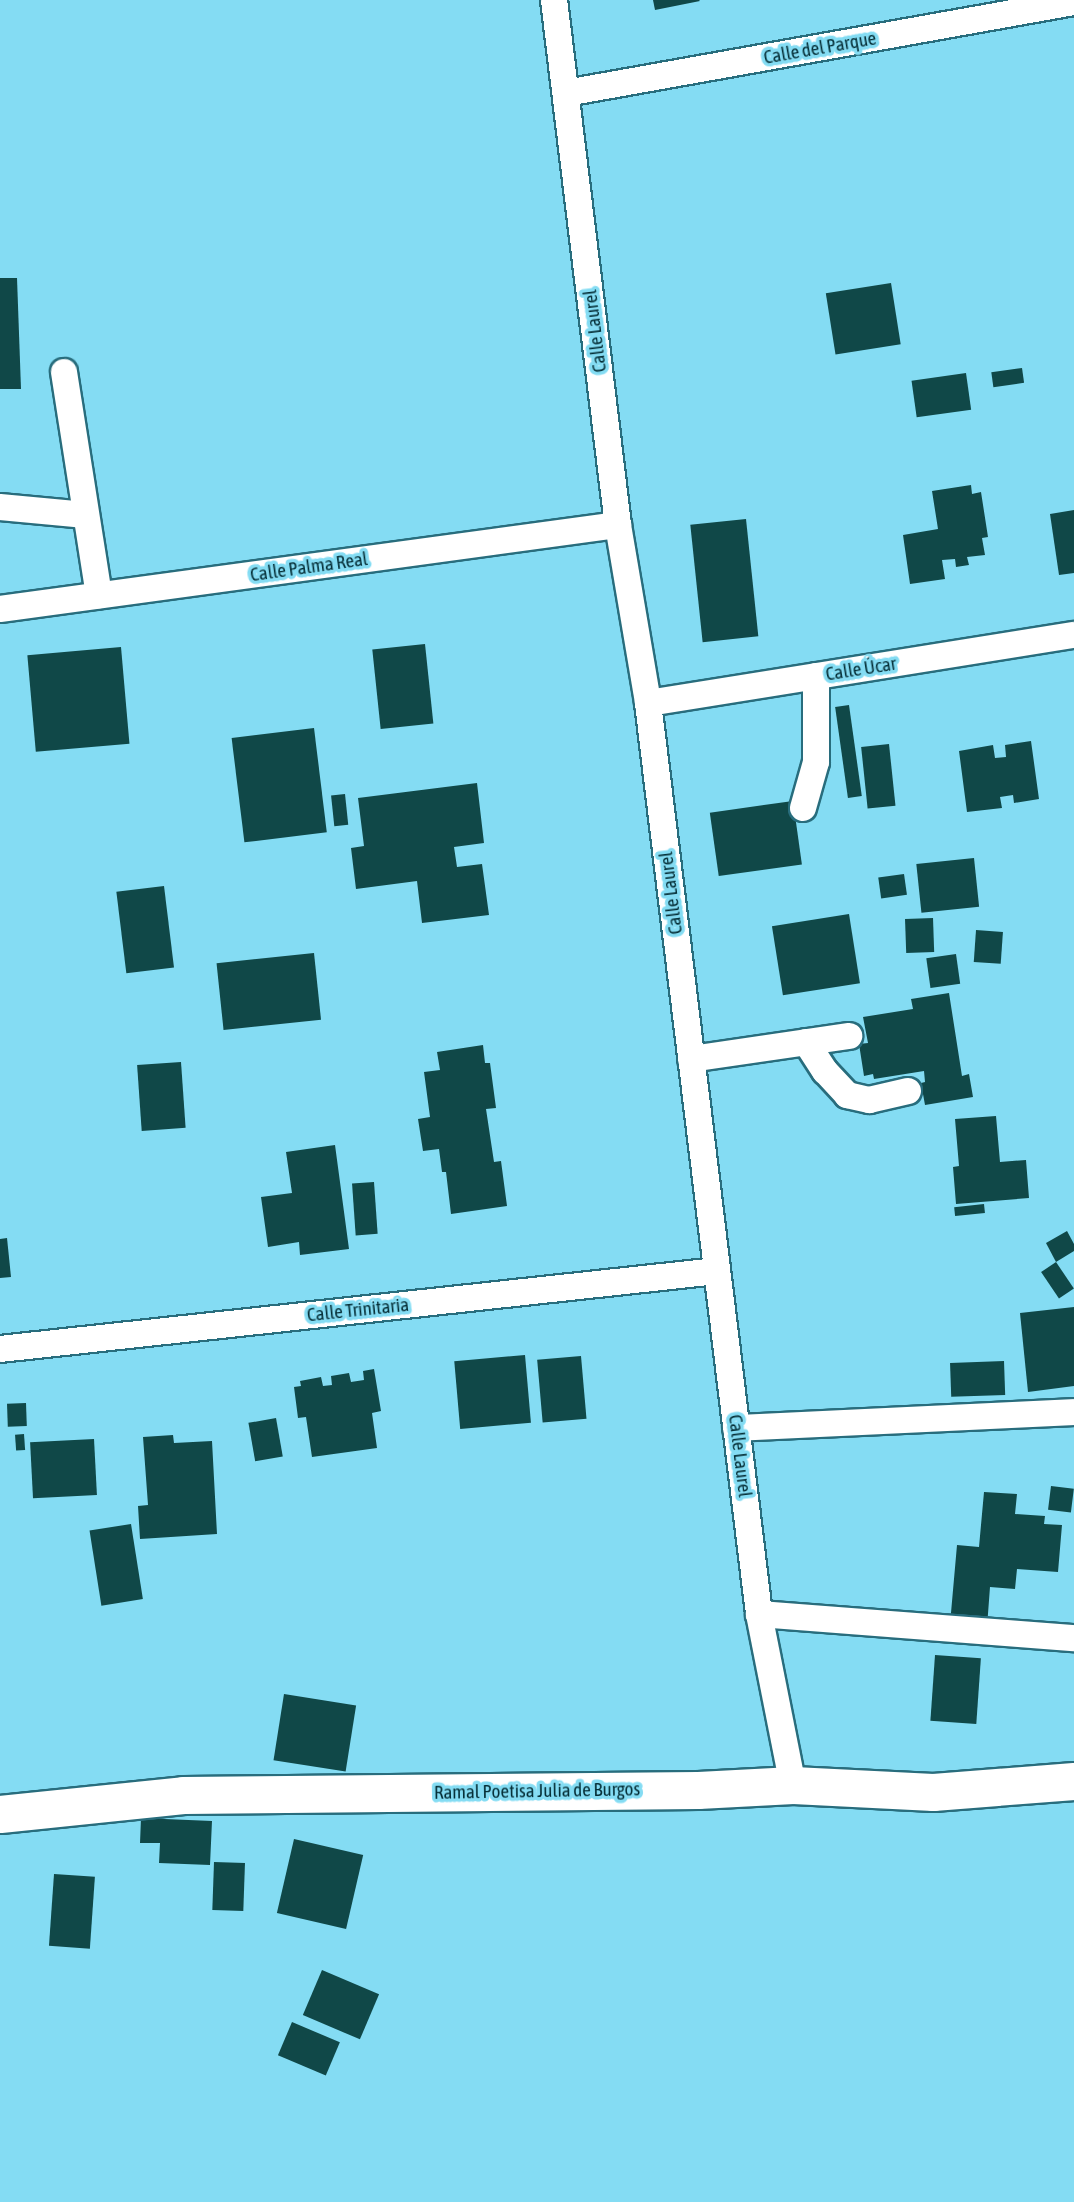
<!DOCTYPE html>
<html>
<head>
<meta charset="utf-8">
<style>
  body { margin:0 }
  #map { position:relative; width:1074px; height:2202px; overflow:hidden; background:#84dcf3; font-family:"Asap Condensed",sans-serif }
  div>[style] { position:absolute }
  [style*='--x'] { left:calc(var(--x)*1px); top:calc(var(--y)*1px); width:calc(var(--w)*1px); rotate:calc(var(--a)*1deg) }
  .building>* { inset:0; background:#104848; transform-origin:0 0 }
  .roads { filter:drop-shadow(2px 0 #286d7d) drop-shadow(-2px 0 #286d7d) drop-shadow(0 2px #286d7d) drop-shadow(0 -2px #286d7d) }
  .street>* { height:26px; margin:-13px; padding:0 13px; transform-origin:13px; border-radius:13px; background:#fff }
  .secondary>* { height:37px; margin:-18.5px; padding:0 18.5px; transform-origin:18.5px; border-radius:18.5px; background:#fff }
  span { translate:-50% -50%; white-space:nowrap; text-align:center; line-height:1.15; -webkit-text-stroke:7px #84dcf3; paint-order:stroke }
  .street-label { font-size:19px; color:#042d35 }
</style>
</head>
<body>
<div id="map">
  <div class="building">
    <i style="clip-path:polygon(653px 0,699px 0,700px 1px,655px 10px)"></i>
    <i style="clip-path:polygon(0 278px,17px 278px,21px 389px,0 389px)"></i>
    <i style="left:891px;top:283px;width:62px;height:66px;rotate:81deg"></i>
    <i style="left:1022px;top:368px;width:15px;height:31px;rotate:82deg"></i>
    <i style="left:966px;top:373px;width:37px;height:55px;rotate:82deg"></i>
    <i style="clip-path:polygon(971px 485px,972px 494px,981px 492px,988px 537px,982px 538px,985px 555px,967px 557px,969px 565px,956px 567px,955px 559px,942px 560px,945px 579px,910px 584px,903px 535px,938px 529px,932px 491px)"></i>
    <i style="clip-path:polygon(1074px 510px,1074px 573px,1059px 575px,1050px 514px)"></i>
    <i style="left:746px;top:519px;width:118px;height:56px;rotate:84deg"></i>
    <i style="left:425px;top:644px;width:80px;height:53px;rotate:84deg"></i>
    <i style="left:121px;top:647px;width:97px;height:94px;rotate:85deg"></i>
    <i style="left:849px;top:705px;width:92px;height:14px;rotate:82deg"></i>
    <i style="left:314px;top:728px;width:105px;height:83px;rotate:83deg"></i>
    <i style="clip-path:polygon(1031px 741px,1039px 799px,1014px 803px,1013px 795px,1000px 797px,1002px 808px,967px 812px,959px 751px,993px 745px,995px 758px,1006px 757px,1005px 745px)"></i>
    <i style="left:889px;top:744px;width:62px;height:28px;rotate:84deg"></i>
    <i style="clip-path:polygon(477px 783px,484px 843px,454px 847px,457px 867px,482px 864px,489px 915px,422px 923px,417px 881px,356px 889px,351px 848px,364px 846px,358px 798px)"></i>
    <i style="left:345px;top:794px;width:31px;height:14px;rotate:84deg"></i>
    <i style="left:793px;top:801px;width:64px;height:84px;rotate:82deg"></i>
    <i style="left:974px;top:858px;width:49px;height:58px;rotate:84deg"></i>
    <i style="left:904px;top:874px;width:21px;height:26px;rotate:82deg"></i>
    <i style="left:164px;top:886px;width:82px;height:48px;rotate:83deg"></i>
    <i style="left:849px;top:914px;width:70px;height:78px;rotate:81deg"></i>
    <i style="left:933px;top:918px;width:34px;height:28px;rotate:88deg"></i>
    <i style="left:976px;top:930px;width:27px;height:32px;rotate:4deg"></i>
    <i style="left:314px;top:953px;width:67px;height:98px;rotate:84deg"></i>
    <i style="left:956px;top:954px;width:30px;height:30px;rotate:82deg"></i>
    <i style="clip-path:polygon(949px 993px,962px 1076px,969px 1074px,973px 1097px,925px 1105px,921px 1083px,925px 1082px,924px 1071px,874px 1079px,873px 1074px,864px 1076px,859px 1044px,868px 1043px,863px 1017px,913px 1009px,911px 999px)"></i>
    <i style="clip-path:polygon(483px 1045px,485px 1063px,490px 1063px,496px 1108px,486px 1109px,494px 1162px,501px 1161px,507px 1206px,451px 1214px,446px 1172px,442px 1172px,439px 1149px,423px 1151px,418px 1119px,430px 1117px,424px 1072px,440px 1070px,437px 1052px)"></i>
    <i style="left:181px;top:1062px;width:66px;height:44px;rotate:86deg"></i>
    <i style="clip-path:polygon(996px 1116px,1000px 1162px,1026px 1160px,1029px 1198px,956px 1204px,953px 1167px,959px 1166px,955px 1119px)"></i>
    <i style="clip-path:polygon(335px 1145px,349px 1249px,300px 1255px,299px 1242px,268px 1247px,261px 1197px,292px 1193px,286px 1152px)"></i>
    <i style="left:374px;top:1182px;width:52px;height:22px;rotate:86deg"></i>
    <i style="left:984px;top:1204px;width:9px;height:30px;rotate:84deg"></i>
    <i style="clip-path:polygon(1067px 1231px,1074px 1244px,1074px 1251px,1056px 1262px,1046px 1243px)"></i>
    <i style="clip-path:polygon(7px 1238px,11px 1277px,0 1278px,0 1239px)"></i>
    <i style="left:1056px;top:1262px;width:32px;height:18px;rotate:56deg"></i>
    <i style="clip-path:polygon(1074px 1307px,1074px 1386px,1028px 1392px,1020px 1313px)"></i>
    <i style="left:525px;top:1355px;width:68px;height:71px;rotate:85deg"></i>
    <i style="left:581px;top:1356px;width:63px;height:44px;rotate:85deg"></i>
    <i style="left:1004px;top:1361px;width:34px;height:54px;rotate:88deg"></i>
    <i style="clip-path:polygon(374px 1369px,381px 1411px,372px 1413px,377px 1448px,312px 1457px,306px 1417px,298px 1418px,294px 1387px,301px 1386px,300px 1381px,321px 1377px,323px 1386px,332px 1385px,331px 1376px,349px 1373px,351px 1382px,364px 1380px,363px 1371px)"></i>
    <i style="left:26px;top:1403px;width:23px;height:19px;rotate:88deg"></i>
    <i style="left:276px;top:1418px;width:39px;height:28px;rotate:80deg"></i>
    <i style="left:24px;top:1434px;width:16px;height:9px;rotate:86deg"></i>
    <i style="clip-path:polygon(173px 1435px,174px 1443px,212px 1441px,217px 1534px,140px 1539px,138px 1506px,148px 1505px,143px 1437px)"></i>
    <i style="left:94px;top:1439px;width:56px;height:64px;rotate:87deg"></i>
    <i style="left:1051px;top:1486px;width:23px;height:24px;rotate:7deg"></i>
    <i style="clip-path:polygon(984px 1492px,1017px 1494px,1015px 1514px,1045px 1516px,1044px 1524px,1062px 1525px,1058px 1572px,1017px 1569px,1015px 1589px,990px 1587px,987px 1627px,950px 1624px,957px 1545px,979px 1547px)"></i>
    <i style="left:131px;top:1524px;width:76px;height:42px;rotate:81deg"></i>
    <i style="left:935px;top:1655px;width:46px;height:66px;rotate:4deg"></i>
    <i style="left:284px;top:1694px;width:73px;height:67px;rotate:9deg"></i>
    <i style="clip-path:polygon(141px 1818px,212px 1821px,210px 1865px,159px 1863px,160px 1843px,140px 1843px)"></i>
    <i style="left:294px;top:1839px;width:71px;height:76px;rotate:13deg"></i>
    <i style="left:214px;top:1862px;width:31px;height:48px;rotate:2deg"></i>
    <i style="left:54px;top:1874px;width:41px;height:72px;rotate:4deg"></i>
    <i style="left:322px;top:1970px;width:62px;height:49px;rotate:23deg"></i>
    <i style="left:292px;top:2022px;width:52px;height:36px;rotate:23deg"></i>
  </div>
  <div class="roads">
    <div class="street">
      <i style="--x:554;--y:0;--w:529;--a:83.05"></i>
      <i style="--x:618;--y:525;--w:181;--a:80.4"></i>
      <i style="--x:648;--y:703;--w:918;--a:83.05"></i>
      <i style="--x:759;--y:1614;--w:174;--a:78.8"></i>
      <i style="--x:566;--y:93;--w:516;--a:-10.16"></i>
      <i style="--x:64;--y:372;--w:226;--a:81.1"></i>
      <i style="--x:0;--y:507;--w:86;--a:5.3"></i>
      <i style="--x:0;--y:609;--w:624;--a:-7.74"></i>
      <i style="--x:648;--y:703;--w:431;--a:-9.1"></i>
      <i style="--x:803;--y:808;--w:48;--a:-74.2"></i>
      <i style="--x:816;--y:762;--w:86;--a:-90"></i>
      <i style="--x:806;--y:1042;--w:35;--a:57"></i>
      <i style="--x:825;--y:1071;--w:33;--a:47"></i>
      <i style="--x:847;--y:1095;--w:23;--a:13"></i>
      <i style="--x:869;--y:1100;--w:40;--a:-13"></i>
      <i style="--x:691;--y:1059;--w:160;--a:-8.3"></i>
      <i style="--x:0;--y:1349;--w:721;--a:-6.21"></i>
      <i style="--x:736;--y:1428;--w:338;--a:-2.7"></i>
      <i style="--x:759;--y:1614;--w:316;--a:4.4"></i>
    </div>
    <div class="secondary">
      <i style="--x:0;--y:1814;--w:184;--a:-5.9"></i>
      <i style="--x:183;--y:1795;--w:515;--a:-0.56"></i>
      <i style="--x:698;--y:1790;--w:95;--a:-3"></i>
      <i style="--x:793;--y:1785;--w:140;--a:2.9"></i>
      <i style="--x:933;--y:1792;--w:141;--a:-4.5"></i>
    </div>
  </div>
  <div class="street-label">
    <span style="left:820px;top:48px;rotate:-10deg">Calle del Parque</span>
    <span style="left:595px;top:331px;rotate:-97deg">Calle Laurel</span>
    <span style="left:309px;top:567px;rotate:-8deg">Calle Palma Real</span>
    <span style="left:861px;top:669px;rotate:-9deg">Calle Úcar</span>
    <span style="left:671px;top:893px;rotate:-97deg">Calle Laurel</span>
    <span style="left:358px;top:1310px;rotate:-6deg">Calle Trinitaria</span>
    <span style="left:740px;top:1456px;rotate:83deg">Calle Laurel</span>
    <span style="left:537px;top:1791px;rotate:-1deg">Ramal Poetisa Julia de Burgos</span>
  </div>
</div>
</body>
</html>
